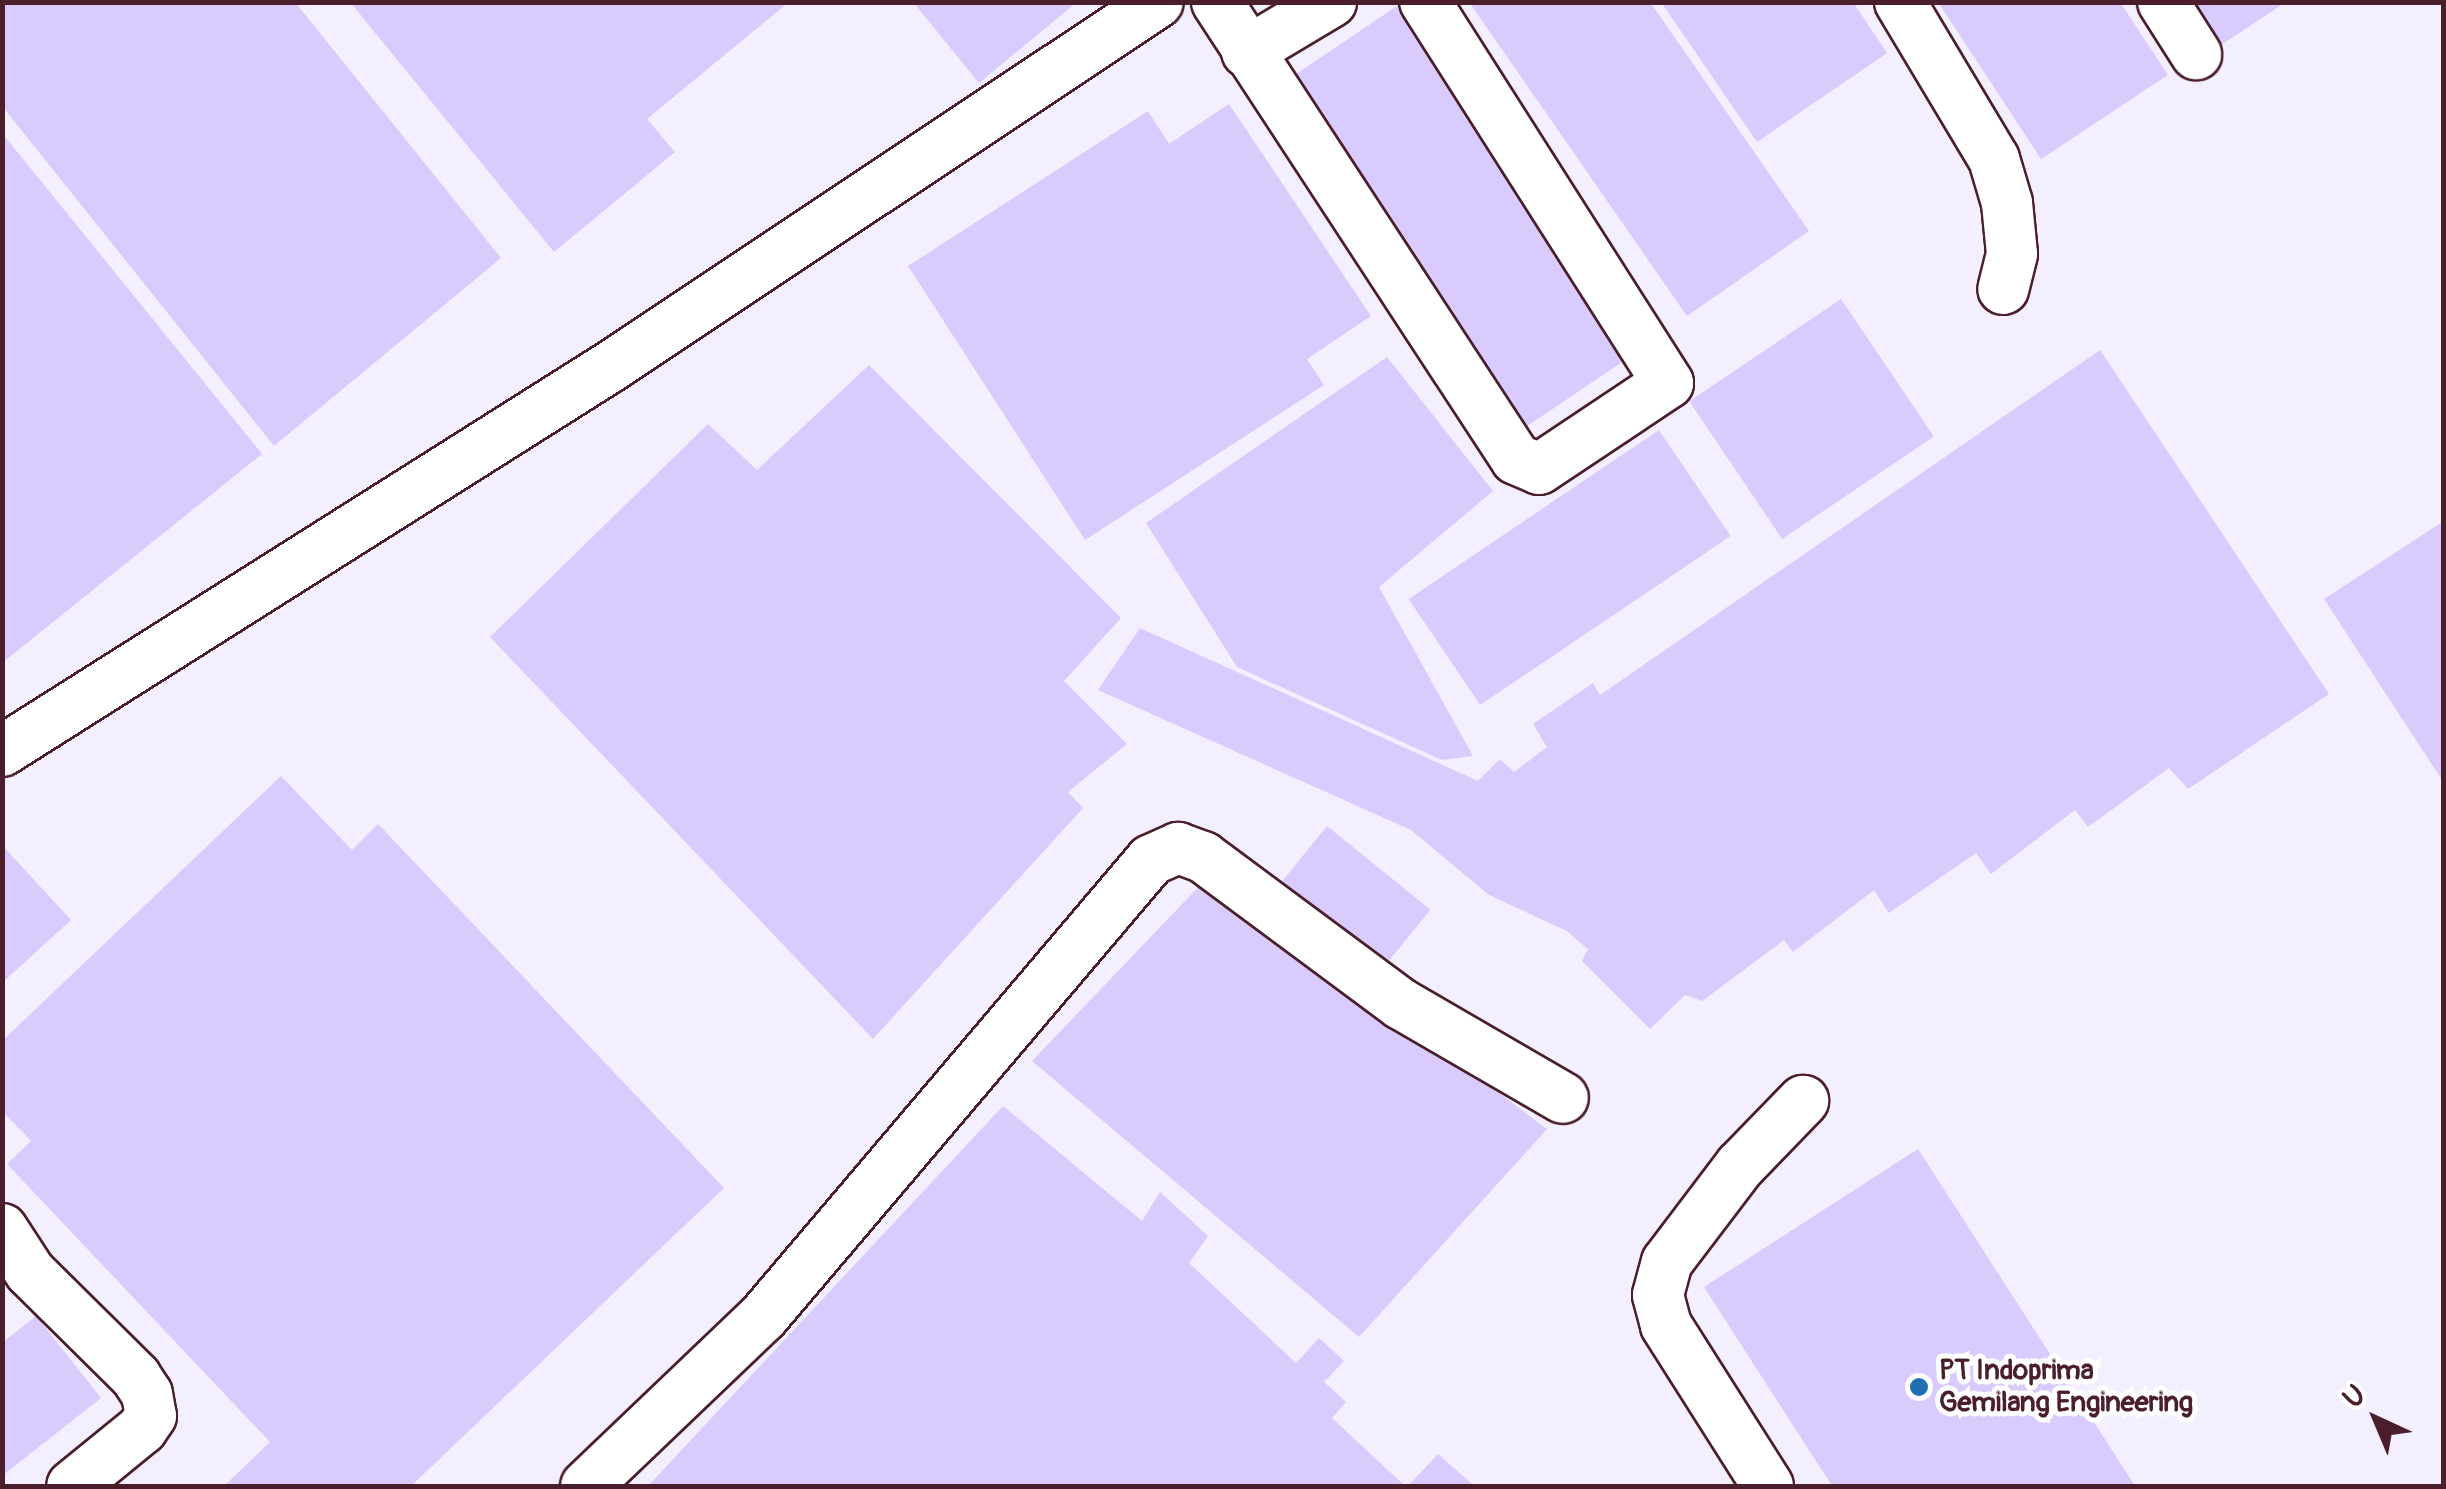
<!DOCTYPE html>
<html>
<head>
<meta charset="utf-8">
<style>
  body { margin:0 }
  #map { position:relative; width:2446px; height:1489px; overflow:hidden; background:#fff; font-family:Pangolin,sans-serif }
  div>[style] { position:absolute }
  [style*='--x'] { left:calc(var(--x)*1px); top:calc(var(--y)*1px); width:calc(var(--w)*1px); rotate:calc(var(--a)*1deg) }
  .built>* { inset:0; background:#f4effe; transform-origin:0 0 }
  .building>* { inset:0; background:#d9cbfd; transform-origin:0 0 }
  .roads { filter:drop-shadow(2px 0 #4a1f2b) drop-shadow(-2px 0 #4a1f2b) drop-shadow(0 2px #4a1f2b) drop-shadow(0 -2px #4a1f2b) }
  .minor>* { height:50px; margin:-25px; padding:0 25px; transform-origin:25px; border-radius:25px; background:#fff }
  .dots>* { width:28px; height:28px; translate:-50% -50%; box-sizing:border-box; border:5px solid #fff; border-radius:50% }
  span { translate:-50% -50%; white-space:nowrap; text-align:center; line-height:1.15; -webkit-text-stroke:10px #fff; paint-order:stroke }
  .poi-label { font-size:28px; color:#4a1f2b; font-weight:700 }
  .left { translate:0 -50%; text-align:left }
  .frame { position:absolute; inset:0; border:5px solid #4a1f2b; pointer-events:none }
  .north { position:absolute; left:2326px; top:1369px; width:100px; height:100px; -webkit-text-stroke:8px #fff; paint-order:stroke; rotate:316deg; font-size:28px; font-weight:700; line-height:40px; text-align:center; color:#4a1f2b }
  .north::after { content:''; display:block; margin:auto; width:35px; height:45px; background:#4a1f2b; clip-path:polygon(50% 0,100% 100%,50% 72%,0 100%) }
</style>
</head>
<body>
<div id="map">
  <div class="built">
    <i style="left:3px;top:3px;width:2440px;height:1483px"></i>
  </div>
  <div class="building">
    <i style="clip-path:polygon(2px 2px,295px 2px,501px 258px,274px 446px,2px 106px)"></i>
    <i style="clip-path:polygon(350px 2px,789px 2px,647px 119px,675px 152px,554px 252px)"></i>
    <i style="clip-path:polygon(913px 2px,1077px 2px,979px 83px)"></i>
    <i style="left:1403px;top:2px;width:421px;height:153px;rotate:56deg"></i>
    <i style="clip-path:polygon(1469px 2px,1650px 2px,1809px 231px,1687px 316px)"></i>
    <i style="clip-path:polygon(1661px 2px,1853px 2px,1887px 53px,1757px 142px)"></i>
    <i style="clip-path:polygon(1938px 2px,2120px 2px,2168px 75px,2041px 159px)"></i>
    <i style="clip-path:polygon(2171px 2px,2286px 2px,2206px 55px)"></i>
    <i style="clip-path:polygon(1229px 104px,1371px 316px,1307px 359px,1324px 385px,1085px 540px,908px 266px,1148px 111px,1169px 144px)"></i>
    <i style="clip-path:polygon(2px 133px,262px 454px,2px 663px)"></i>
    <i style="left:1841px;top:299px;width:166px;height:183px;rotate:56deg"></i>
    <i style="clip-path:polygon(2100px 350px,2329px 694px,2188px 789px,2169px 768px,2088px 827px,2075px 810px,1991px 874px,1976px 853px,1889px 913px,1874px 890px,1793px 952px,1784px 940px,1702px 1001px,1685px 995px,1650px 1029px,1582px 961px,1588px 949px,1567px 931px,1489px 895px,1411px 830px,1098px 690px,1140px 628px,1478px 781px,1500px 759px,1514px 772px,1547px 747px,1533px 724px,1593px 683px,1600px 695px)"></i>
    <i style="clip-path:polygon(1387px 357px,1493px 491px,1379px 587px,1473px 756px,1442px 760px,1237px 667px,1146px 523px)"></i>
    <i style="clip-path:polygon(869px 365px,1121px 618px,1064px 681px,1127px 744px,1068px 792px,1083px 808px,873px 1039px,490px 637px,708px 424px,757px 470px)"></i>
    <i style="left:1659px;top:430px;width:128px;height:302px;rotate:56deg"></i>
    <i style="clip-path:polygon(2444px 521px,2444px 783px,2324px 599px)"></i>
    <i style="clip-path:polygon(281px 776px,352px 850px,378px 824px,724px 1188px,411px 1486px,224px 1486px,270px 1442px,7px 1164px,31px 1141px,2px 1111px,2px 1041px)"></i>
    <i style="left:1327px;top:826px;width:133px;height:78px;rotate:39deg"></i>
    <i style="clip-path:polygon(2px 845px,71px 920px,2px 983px)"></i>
    <i style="clip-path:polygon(1209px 876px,1547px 1129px,1359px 1337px,1032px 1061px)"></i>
    <i style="clip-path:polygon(1003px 1106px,1142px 1221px,1160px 1192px,1208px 1236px,1189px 1263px,1296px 1363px,1319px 1338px,1344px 1361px,1324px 1382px,1346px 1402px,1332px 1418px,1405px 1486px,648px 1486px)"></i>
    <i style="clip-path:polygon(1918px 1149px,2135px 1486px,1832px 1486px,1704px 1287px)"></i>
    <i style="clip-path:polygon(36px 1316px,101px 1398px,2px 1476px,2px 1343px)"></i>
    <i style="clip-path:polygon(1438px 1454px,1474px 1486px,1408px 1486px)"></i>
  </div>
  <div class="roads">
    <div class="minor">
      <i style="--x:1217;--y:2;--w:546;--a:56.8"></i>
      <i style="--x:1516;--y:459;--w:25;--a:23"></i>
      <i style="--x:1539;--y:469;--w:155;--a:-33.7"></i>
      <i style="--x:1668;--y:383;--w:452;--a:-122.5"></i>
      <i style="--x:1900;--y:2;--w:183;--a:59.1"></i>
      <i style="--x:1994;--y:159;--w:46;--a:73.5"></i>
      <i style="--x:2007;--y:203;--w:51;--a:84.4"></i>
      <i style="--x:2012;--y:254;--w:36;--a:104"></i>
      <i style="--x:2163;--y:2;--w:62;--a:57.6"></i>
      <i style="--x:1247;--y:52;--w:98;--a:-30.8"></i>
      <i style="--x:2;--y:751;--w:719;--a:-32.28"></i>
      <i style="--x:610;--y:367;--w:658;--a:-33.67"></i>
      <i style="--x:2;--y:1229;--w:51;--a:56.9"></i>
      <i style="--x:30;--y:1272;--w:149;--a:44.7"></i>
      <i style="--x:136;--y:1377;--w:20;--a:57"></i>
      <i style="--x:147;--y:1394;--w:22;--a:80"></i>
      <i style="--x:151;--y:1416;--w:16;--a:125"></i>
      <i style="--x:142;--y:1429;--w:90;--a:140.8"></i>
      <i style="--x:586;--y:1486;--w:245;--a:-43.7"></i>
      <i style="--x:763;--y:1317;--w:599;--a:-49.67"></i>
      <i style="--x:1151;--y:860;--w:30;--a:-24"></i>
      <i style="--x:1178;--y:848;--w:27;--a:20"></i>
      <i style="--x:1203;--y:857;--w:247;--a:36.6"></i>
      <i style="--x:1401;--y:1004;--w:187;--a:30.1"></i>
      <i style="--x:1768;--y:1486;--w:191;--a:-122.4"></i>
      <i style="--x:1666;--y:1325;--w:31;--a:-105"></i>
      <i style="--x:1658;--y:1295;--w:34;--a:-75"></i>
      <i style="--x:1667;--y:1262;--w:121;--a:-52.8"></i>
      <i style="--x:1740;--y:1166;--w:91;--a:-45.9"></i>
    </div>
  </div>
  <div class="dots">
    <i style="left:1919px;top:1387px;background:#1f6fb2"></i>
  </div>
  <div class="poi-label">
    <span class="left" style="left:1939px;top:1387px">PT Indoprima<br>Gemilang Engineering</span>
  </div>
  <div class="frame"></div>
  <div class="north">U</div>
</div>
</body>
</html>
